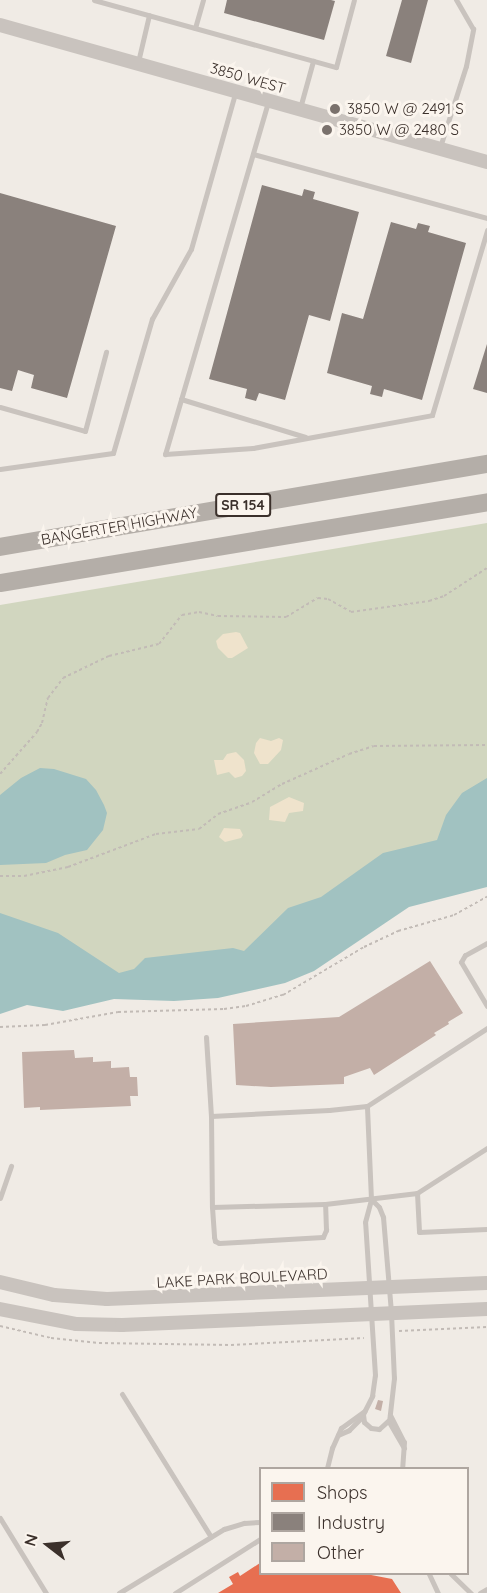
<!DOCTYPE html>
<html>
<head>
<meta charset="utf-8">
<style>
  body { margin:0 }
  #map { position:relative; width:487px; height:1593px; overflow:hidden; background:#f0ebe5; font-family:Quicksand,sans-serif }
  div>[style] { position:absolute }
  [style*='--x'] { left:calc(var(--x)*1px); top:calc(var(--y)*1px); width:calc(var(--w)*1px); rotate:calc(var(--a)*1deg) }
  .green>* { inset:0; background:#d1d6bf }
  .sand>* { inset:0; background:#efe3cc }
  .water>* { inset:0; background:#a1c2c1 }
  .shops>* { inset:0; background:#e76f51 }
  .industry>* { inset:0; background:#8a817c }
  .building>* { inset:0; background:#c3afa7 }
  .path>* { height:2px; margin-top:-1px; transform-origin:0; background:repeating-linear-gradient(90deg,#c2bbb6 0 3px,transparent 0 6px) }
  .service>* { height:5px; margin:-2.5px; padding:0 2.5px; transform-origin:2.5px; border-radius:2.5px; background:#c9c3be }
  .tertiary>* { height:14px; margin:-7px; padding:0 7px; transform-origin:7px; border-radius:7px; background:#c9c3be }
  .trunk>* { height:18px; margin:-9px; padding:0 9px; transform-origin:9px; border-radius:9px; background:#b4aea8 }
  .dots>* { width:16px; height:16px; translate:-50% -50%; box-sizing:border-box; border:3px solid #fbf5ee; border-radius:50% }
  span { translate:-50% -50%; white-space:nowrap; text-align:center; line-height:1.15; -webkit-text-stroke:6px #fbf5ee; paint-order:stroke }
  .shield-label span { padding:2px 4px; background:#fbf5ee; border:2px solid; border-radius:4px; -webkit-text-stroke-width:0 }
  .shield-label { font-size:14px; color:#3b302b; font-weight:700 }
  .street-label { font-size:15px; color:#3b302b }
  .poi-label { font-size:15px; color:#3b302b }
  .left { translate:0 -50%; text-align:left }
  .legend { position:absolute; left:259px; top:1467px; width:210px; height:108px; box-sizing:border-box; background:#fbf5ee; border:2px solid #aea6a0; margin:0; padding:8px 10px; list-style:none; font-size:18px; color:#3b302b }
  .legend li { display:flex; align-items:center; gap:12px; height:30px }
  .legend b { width:30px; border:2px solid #aea6a0 }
  .north { position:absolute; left:18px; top:1515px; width:60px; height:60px; -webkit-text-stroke:4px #fbf5ee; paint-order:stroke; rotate:286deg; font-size:16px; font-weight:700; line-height:24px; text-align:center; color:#3b302b }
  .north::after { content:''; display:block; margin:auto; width:21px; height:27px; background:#3b302b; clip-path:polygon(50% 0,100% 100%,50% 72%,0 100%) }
</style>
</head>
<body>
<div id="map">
  <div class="green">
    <i style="clip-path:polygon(487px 523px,487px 857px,261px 967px,0 997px,0 605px)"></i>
  </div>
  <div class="sand">
    <i style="clip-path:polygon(236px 632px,240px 633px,248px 648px,232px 658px,228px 658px,218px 648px,216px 641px,223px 634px)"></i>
    <i style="clip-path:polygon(260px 738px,271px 741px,279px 738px,283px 740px,281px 750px,268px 764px,260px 764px,254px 753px,256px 743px)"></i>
    <i style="clip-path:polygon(236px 752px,244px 760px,246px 771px,242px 776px,235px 778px,229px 772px,217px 775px,214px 760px,223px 760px,227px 754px)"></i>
    <i style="clip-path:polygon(289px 797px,304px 803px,303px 811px,289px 813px,285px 822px,269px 820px,270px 807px)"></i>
    <i style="clip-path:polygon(224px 828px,240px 829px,243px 835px,241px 838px,225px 842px,219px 837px)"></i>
  </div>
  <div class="water">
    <i style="clip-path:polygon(40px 768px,54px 769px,86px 779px,96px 790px,104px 805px,107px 813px,103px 830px,87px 850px,65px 855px,46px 863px,0 865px,0 795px,21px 778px)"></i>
    <i style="clip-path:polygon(487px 778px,487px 887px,409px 907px,314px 971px,285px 983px,218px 998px,174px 1001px,114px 999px,63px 1011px,27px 1005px,0 1014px,0 913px,58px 933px,119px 973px,134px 969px,145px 958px,233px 948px,244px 951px,288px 908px,321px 897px,383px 853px,437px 840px,446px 815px,462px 793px)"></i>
  </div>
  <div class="shops">
    <i style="clip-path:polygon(260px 1563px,260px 1574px,366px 1574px,392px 1579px,401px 1593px,218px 1593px,233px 1584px,229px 1577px,238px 1572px,240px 1576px)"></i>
  </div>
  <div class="industry">
    <i style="clip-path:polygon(227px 0,331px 0,335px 1px,324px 40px,224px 13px)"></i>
    <i style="clip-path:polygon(402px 0,428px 0,411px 63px,386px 56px)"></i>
    <i style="clip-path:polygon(262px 185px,302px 196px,304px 189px,315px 192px,313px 199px,359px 212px,330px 321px,309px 315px,285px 400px,259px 393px,256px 401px,245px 398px,247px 389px,209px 379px)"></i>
    <i style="clip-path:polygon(0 193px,116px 226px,67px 398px,31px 388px,34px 375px,18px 370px,12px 391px,0 388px)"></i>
    <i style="clip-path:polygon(391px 222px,416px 229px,418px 223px,430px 226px,428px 232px,466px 243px,422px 400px,384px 389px,382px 397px,370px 394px,372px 386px,327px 373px,342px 313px,363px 319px)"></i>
    <i style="clip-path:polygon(487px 344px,487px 393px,473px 389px)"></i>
  </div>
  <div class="building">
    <i style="clip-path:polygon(430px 961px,463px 1013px,448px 1022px,449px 1024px,434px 1033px,436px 1035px,374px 1075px,370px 1068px,344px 1077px,344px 1084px,271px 1087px,236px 1085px,233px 1024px,339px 1017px)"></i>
    <i style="clip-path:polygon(74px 1050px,75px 1058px,93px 1057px,93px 1062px,111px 1061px,111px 1068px,129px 1067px,130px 1077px,137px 1077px,138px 1096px,130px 1096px,131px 1106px,40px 1110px,40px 1107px,24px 1108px,22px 1052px)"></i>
    <i style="clip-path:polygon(378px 1400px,383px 1401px,381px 1411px,375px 1409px)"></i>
  </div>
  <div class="path">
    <i style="--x:0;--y:774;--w:56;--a:-48.6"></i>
    <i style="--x:37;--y:732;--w:10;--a:-61"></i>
    <i style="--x:42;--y:723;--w:26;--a:-77"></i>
    <i style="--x:48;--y:698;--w:25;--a:-53"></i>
    <i style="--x:63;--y:678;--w:51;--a:-25.6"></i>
    <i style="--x:109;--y:656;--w:51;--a:-13.5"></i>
    <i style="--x:159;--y:644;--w:37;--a:-52"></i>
    <i style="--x:182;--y:615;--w:17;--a:-10"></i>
    <i style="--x:199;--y:612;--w:19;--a:12"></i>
    <i style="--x:218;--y:616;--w:68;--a:0.8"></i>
    <i style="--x:286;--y:617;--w:37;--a:-31"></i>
    <i style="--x:318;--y:598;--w:10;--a:6"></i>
    <i style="--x:328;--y:599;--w:26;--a:29"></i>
    <i style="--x:351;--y:612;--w:79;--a:-8"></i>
    <i style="--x:429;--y:601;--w:16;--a:-18"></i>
    <i style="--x:444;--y:596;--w:51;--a:-33.1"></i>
    <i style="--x:0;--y:876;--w:24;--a:0"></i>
    <i style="--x:24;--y:876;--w:45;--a:-11.6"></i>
    <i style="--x:68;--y:867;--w:94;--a:-20.6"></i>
    <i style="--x:156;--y:834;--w:43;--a:-6.6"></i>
    <i style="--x:199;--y:829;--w:24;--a:-38"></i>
    <i style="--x:218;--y:814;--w:36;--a:-19"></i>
    <i style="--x:252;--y:802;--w:35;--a:-31"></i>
    <i style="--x:282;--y:784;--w:73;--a:-24.1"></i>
    <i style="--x:349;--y:754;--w:26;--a:-18"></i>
    <i style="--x:374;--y:746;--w:113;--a:-0.5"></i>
    <i style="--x:0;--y:1027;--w:45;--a:-2.5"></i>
    <i style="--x:45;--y:1025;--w:74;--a:-10.1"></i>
    <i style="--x:118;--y:1012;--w:106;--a:-1.6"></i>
    <i style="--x:224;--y:1009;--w:22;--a:-8"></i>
    <i style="--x:246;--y:1006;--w:39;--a:-17"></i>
    <i style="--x:283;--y:995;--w:94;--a:-30.7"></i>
    <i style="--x:364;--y:947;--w:38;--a:-25"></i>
    <i style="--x:398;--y:931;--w:58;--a:-15.9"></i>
    <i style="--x:454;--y:915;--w:38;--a:-29"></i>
    <i style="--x:0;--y:1326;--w:52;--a:13.2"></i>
    <i style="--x:51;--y:1338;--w:48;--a:5.9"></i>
    <i style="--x:99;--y:1343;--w:132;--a:0.9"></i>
    <i style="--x:231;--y:1345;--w:133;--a:-3"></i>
    <i style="--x:399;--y:1331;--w:88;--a:-2.6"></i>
  </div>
  <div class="service">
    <i style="--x:94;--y:0;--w:251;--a:15.5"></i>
    <i style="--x:336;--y:67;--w:69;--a:-75"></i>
    <i style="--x:195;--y:28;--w:29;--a:-74"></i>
    <i style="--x:138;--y:62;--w:48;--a:-76.8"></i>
    <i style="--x:268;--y:102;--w:367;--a:106.3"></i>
    <i style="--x:165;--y:454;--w:88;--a:-3.9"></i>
    <i style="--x:253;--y:448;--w:182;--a:-10.4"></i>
    <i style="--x:432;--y:415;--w:193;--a:-73.4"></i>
    <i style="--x:300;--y:108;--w:49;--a:-74.5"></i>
    <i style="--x:440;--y:147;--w:85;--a:-72.2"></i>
    <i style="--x:466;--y:66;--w:38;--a:-79"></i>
    <i style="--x:473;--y:29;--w:34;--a:-120"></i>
    <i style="--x:253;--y:154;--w:243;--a:15.3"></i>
    <i style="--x:181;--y:399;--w:130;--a:17"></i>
    <i style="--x:0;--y:407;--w:88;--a:15.8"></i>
    <i style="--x:85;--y:431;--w:82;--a:-75.1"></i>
    <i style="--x:0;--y:469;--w:114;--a:-8.1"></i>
    <i style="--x:113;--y:453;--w:140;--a:-73.8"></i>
    <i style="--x:152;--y:319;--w:80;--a:-60.9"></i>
    <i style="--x:191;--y:249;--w:162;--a:-74.2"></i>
    <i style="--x:487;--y:943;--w:25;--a:151"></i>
    <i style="--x:465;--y:955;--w:8;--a:120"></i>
    <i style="--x:461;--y:962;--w:51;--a:59.4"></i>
    <i style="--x:206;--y:1037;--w:79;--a:86.4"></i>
    <i style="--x:211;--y:1116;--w:118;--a:-2.9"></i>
    <i style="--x:329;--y:1110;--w:38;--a:-6"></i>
    <i style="--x:367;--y:1106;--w:143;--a:-33"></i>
    <i style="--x:211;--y:1116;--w:91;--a:89.4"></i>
    <i style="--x:212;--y:1207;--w:113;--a:-1.5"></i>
    <i style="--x:325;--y:1204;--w:93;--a:-6.8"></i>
    <i style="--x:417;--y:1193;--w:83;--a:-32.7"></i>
    <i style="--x:417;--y:1193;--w:39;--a:87"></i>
    <i style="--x:419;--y:1232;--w:68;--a:-2.5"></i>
    <i style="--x:0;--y:1198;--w:34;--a:-71"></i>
    <i style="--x:371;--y:1199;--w:11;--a:45"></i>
    <i style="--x:379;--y:1207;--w:11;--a:68"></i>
    <i style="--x:383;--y:1217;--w:96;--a:85.2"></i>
    <i style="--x:391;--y:1313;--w:65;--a:87.4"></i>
    <i style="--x:394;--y:1378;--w:44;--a:96.5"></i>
    <i style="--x:389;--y:1422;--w:30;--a:60"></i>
    <i style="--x:212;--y:1207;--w:30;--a:86"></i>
    <i style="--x:214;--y:1237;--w:4;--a:76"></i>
    <i style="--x:215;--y:1241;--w:4;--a:27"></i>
    <i style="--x:219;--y:1243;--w:104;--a:-3.3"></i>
    <i style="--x:323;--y:1237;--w:8;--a:-67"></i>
    <i style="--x:326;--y:1230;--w:26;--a:-92"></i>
    <i style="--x:122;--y:1394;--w:168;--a:58.1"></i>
    <i style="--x:363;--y:1414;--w:8;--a:83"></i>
    <i style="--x:364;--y:1422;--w:9;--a:41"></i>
    <i style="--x:371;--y:1428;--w:8;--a:7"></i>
    <i style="--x:379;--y:1429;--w:12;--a:-42"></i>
    <i style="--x:390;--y:1415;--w:30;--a:63"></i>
    <i style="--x:404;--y:1442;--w:26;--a:94"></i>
    <i style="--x:338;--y:1435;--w:12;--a:-24"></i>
    <i style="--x:349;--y:1430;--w:17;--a:-45"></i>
    <i style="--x:361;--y:1418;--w:25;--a:-63"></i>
    <i style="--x:372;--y:1396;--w:21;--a:-82"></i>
    <i style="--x:375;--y:1375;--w:153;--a:-93.7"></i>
    <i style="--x:365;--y:1222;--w:24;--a:-75"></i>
    <i style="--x:371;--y:1199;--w:93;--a:-92.5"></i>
    <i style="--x:327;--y:1468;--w:21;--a:-76"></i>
    <i style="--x:332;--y:1448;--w:22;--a:-66"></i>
    <i style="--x:341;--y:1428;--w:29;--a:-36"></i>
    <i style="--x:0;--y:1518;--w:88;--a:58.5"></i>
    <i style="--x:429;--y:1574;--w:21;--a:65"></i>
    <i style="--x:451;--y:1574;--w:28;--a:44"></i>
    <i style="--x:119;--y:1593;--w:123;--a:-31.4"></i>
    <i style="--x:224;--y:1529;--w:21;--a:-17"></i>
    <i style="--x:244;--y:1523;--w:16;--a:-4"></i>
    <i style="--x:175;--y:1593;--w:101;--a:-32.4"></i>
    <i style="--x:480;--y:1593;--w:8;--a:-30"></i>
  </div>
  <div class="tertiary">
    <i style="--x:0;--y:25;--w:506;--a:15.71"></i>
    <i style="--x:0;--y:1282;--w:56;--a:13.5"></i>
    <i style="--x:54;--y:1295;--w:53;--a:4.3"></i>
    <i style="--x:107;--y:1299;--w:380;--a:-2.4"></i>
    <i style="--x:0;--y:1309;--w:77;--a:11.2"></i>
    <i style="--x:76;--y:1324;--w:46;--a:1.2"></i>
    <i style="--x:122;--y:1325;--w:365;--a:-2.5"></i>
  </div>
  <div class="trunk">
    <i style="--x:0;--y:547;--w:494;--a:-9.7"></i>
    <i style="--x:0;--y:583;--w:494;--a:-9.4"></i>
  </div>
  <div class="dots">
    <i style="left:335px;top:109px;background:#7a716c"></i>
    <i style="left:327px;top:130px;background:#7a716c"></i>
  </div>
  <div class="shield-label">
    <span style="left:243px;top:505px">SR 154</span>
  </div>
  <div class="street-label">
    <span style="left:248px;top:78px;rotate:16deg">3850 WEST</span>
    <span style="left:119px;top:526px;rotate:-10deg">BANGERTER HIGHWAY</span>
    <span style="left:242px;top:1278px;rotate:-3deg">LAKE PARK BOULEVARD</span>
  </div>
  <div class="poi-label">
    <span class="left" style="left:347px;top:109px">3850 W @ 2491 S</span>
    <span class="left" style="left:339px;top:130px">3850 W @ 2480 S</span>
  </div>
  <ul class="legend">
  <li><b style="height:16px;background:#e76f51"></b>Shops</li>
  <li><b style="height:16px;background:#8a817c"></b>Industry</li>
  <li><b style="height:16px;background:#c3afa7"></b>Other</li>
  </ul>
  <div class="north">N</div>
</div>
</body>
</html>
